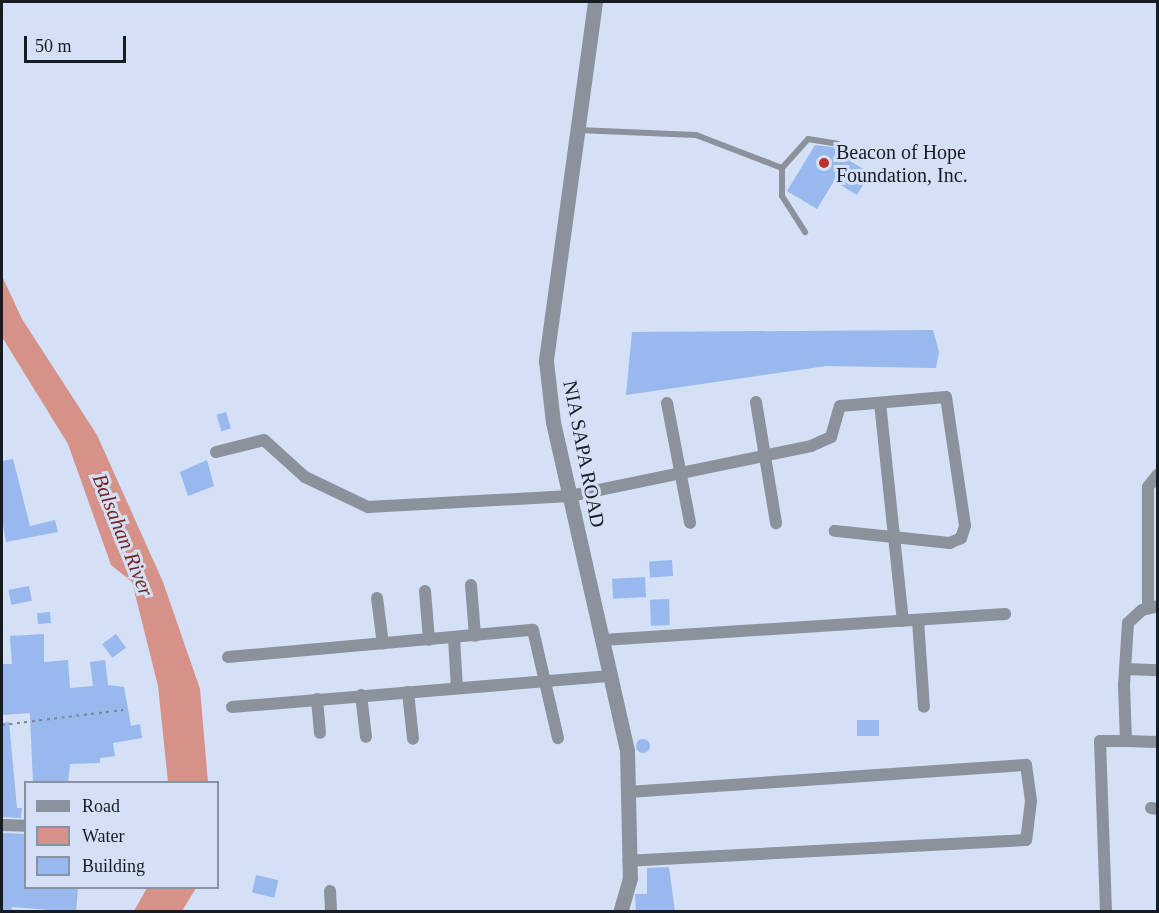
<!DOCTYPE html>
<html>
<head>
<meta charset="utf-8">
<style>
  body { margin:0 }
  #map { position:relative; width:1159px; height:913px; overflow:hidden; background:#d3e0f6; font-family:Georgia,serif }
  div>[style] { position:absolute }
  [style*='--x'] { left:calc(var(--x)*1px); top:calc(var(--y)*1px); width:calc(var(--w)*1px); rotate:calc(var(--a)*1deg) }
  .water>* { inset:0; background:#d69188 }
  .building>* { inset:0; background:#98b8ee; transform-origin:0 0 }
  .round { border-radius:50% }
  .path>* { height:2px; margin-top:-1px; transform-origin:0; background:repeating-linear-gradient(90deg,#7c8594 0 3px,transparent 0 7.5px) }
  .service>* { height:6px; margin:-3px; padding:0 3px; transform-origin:3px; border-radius:3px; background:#8c929b }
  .minor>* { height:12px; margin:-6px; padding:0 6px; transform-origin:6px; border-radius:6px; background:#8c929b }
  .tertiary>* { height:15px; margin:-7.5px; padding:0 7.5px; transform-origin:7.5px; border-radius:7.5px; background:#8c929b }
  .dots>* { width:16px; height:16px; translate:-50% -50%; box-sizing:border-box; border:3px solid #d3e0f6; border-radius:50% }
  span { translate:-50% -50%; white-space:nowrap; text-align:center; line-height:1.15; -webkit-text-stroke:6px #d3e0f6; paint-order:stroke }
  .poi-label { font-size:20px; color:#171c23 }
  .left { translate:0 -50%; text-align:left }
  .street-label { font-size:20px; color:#171c23 }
  .water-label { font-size:21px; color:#772520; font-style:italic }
  .frame { position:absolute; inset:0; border:3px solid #171c23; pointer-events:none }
  .legend { position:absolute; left:24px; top:781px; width:195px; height:108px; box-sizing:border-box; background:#d3e0f6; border:2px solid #8892a2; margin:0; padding:8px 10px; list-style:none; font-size:18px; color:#171c23 }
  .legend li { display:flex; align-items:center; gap:12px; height:30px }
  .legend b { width:30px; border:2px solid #8892a2 }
  .scale { position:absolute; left:24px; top:36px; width:102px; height:27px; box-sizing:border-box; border:3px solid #171c23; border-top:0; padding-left:8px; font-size:18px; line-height:21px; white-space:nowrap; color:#171c23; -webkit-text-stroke:4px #d3e0f6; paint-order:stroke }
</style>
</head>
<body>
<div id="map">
  <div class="water">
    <i style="clip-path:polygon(2px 276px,22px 319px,97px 435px,163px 582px,200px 689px,208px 782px,168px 782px,158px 686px,132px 582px,111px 565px,68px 444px,2px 337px)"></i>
    <i style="clip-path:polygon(147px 888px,196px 888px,182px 911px,134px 911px)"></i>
  </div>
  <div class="building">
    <i style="clip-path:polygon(815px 145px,841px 148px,854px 155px,850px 161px,870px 173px,857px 195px,834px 181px,817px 209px,787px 191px)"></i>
    <i style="clip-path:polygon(933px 330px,939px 352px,936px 368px,826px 366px,626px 395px,632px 332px)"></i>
    <i style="left:226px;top:412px;width:17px;height:10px;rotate:73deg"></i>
    <i style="clip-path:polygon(13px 459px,30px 526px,55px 520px,58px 532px,6px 542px,2px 519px,2px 461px)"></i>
    <i style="clip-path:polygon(207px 460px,214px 486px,188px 496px,180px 472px)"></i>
    <i style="left:672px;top:560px;width:16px;height:23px;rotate:86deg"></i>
    <i style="left:645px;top:577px;width:20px;height:33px;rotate:87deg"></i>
    <i style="left:29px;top:586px;width:15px;height:21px;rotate:79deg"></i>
    <i style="left:669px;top:599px;width:26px;height:19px;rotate:88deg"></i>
    <i style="left:50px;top:612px;width:11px;height:13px;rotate:85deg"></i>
    <i style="clip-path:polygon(44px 634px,44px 662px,68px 660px,70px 688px,93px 686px,90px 662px,105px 660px,108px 685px,124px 687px,131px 726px,140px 724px,142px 738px,113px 743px,115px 756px,100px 758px,100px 763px,70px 764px,68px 783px,33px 783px,30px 713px,2px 715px,2px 664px,12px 664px,10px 636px)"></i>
    <i style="left:116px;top:634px;width:17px;height:17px;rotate:54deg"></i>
    <i style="left:879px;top:720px;width:16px;height:22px;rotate:90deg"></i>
    <i style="clip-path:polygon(9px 722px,17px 808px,22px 808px,21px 818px,2px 817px,2px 723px)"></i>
    <i class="round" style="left:636px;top:739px;width:14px;height:14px"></i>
    <i style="clip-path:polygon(2px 833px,26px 834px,26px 888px,78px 888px,76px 912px,12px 907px,11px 912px,2px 912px)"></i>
    <i style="clip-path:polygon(669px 867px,675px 912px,636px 912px,635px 894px,647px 894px,647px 868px)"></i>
    <i style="left:256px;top:875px;width:23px;height:18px;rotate:13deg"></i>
  </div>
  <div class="path">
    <i style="--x:2;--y:725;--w:122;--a:-7.1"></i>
  </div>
  <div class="service">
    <i style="--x:578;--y:130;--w:118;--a:2.4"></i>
    <i style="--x:696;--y:135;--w:92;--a:21"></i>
    <i style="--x:782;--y:168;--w:28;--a:90"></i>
    <i style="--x:782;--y:196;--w:43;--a:57.4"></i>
    <i style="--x:782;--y:168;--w:39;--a:-48"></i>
    <i style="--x:808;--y:139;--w:30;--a:9"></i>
  </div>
  <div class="minor">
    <i style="--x:756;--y:402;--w:123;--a:80.6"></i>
    <i style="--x:667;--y:403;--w:122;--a:79.1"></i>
    <i style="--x:880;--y:403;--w:219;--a:84"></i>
    <i style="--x:216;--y:452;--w:49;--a:-14"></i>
    <i style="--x:264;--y:440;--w:55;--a:42.1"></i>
    <i style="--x:305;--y:477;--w:70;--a:25.5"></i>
    <i style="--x:368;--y:507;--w:202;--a:-3.1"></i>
    <i style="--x:570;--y:496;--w:246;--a:-11.7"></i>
    <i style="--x:811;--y:446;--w:22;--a:-24"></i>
    <i style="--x:831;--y:437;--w:32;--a:-74"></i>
    <i style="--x:840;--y:406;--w:106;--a:-4.9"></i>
    <i style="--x:946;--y:397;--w:130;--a:81.6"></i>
    <i style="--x:965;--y:526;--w:13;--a:108"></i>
    <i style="--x:961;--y:538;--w:12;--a:156"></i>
    <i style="--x:950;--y:543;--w:116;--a:-174"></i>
    <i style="--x:471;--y:585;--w:51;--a:85.5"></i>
    <i style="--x:425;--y:591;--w:49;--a:85.3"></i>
    <i style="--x:377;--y:598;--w:46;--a:82.6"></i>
    <i style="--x:1148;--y:606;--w:119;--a:-90"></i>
    <i style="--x:1148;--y:487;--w:16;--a:-52"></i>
    <i style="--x:1158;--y:606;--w:16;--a:166"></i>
    <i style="--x:1142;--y:610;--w:19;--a:137"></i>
    <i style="--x:1128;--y:623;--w:62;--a:93.7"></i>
    <i style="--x:1124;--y:685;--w:56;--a:88"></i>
    <i style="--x:1126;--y:741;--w:32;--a:2"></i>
    <i style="--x:918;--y:620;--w:87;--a:86.1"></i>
    <i style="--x:454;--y:638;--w:50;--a:86.6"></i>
    <i style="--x:603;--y:640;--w:403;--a:-3.7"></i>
    <i style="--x:228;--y:657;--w:306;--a:-5.1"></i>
    <i style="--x:533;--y:630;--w:111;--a:77"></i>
    <i style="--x:1125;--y:669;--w:33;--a:2"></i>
    <i style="--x:408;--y:692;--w:47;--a:83.9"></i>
    <i style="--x:361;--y:695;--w:42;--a:83.2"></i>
    <i style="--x:317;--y:699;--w:34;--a:85"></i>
    <i style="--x:232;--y:707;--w:380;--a:-4.7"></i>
    <i style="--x:628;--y:792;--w:399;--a:-3.9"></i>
    <i style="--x:1026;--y:765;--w:36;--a:82"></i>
    <i style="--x:1031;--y:801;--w:39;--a:97"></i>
    <i style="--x:1026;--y:840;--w:398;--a:177"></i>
    <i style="--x:1151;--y:808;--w:7;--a:8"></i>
    <i style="--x:2;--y:825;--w:24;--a:2"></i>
    <i style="--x:330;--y:891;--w:21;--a:87"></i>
    <i style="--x:1106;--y:912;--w:171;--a:-92"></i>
    <i style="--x:1100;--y:741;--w:26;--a:0"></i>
  </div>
  <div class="tertiary">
    <i style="--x:595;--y:2;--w:362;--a:97.8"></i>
    <i style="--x:546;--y:361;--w:61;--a:83.5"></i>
    <i style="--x:553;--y:422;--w:336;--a:77.3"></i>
    <i style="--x:627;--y:750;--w:128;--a:88.7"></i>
    <i style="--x:630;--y:878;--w:35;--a:106"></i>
  </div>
  <div class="dots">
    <i style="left:824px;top:163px;background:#be302a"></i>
  </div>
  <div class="poi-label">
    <span class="left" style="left:836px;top:164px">Beacon of Hope<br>Foundation, Inc.</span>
  </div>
  <div class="street-label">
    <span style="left:584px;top:454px;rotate:79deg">NIA SAPA ROAD</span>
  </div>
  <div class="water-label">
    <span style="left:123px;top:535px;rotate:68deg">Balsahan River</span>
  </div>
  <div class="frame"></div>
  <ul class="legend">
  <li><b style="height:8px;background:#8c929b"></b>Road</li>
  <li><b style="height:16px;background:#d69188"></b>Water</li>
  <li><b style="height:16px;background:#98b8ee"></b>Building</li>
  </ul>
  <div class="scale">50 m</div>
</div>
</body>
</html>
